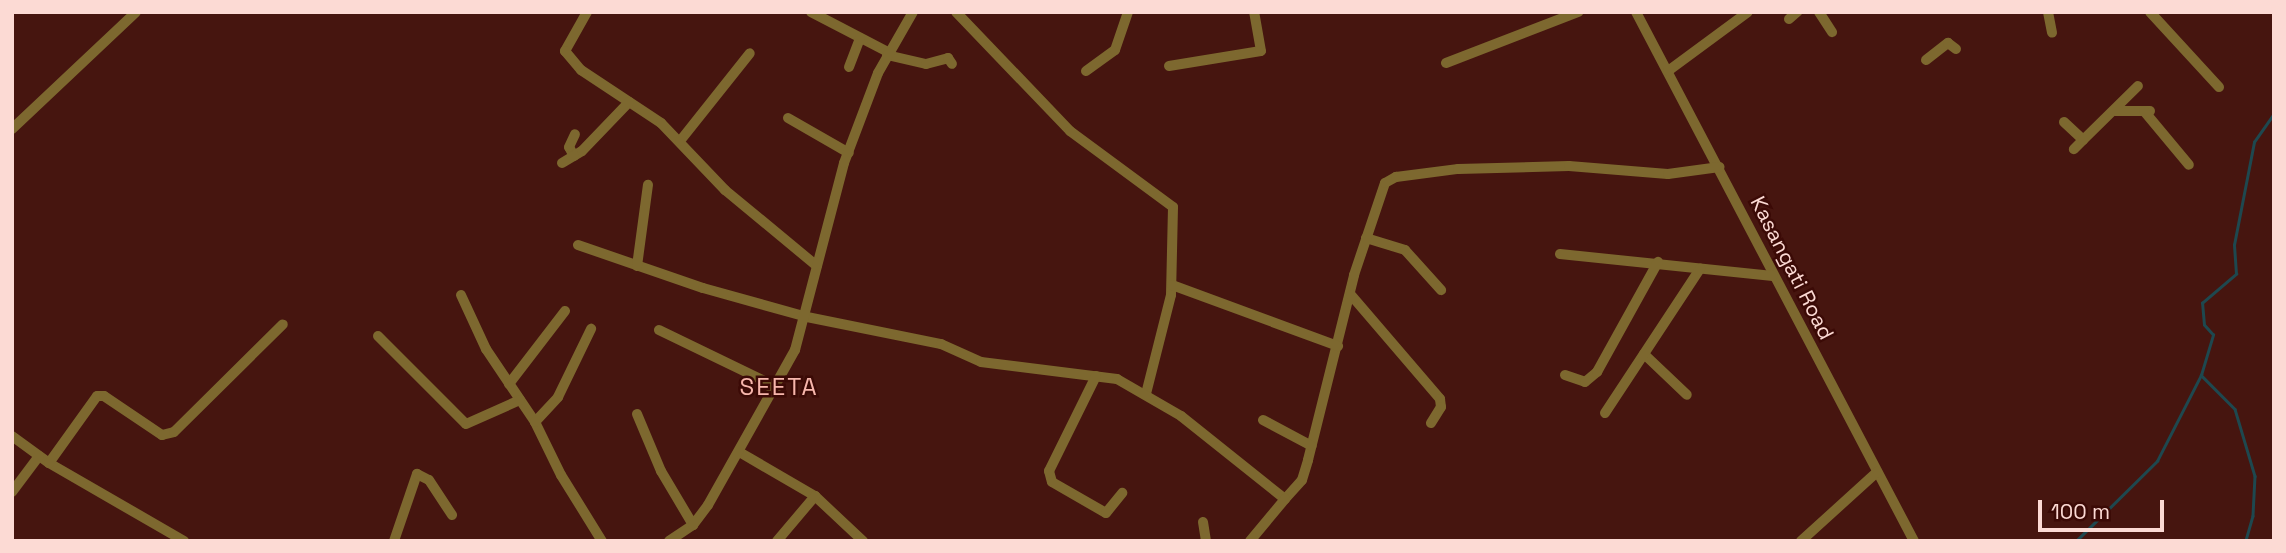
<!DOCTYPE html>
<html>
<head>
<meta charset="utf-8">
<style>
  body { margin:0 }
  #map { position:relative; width:2286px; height:553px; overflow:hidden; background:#46150f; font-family:"Space Grotesk",sans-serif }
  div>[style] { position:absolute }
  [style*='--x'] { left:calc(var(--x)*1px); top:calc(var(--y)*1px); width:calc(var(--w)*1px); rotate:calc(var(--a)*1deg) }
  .stream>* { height:2.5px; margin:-1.25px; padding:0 1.25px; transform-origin:1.25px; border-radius:1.25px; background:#1e484f }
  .minor>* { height:10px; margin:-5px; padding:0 5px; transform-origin:5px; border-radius:5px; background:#7d682f }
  span { translate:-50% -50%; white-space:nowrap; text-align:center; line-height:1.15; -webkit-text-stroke:5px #3b0a06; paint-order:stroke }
  .street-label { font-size:21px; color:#fcdad4 }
  .quarter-label { font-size:24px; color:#f7b6ac; letter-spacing:2px }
  .frame { position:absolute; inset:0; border:14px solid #fcdad4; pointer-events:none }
  .scale { position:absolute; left:2038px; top:500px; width:126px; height:32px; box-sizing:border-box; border:4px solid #fcdad4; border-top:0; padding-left:9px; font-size:21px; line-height:24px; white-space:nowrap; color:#fcdad4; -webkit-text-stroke:5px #3b0a06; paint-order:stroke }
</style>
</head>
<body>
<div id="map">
  <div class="stream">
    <i style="--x:2201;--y:375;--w:48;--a:45"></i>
    <i style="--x:2235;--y:409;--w:70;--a:73.4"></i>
    <i style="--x:2255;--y:476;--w:40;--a:92.9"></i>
    <i style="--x:2253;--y:516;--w:26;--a:106"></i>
    <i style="--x:2076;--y:541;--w:114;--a:-44.6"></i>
    <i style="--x:2157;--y:461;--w:97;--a:-62.9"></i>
    <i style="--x:2201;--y:375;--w:42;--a:-73.3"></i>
    <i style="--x:2213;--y:335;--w:13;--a:-132"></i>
    <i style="--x:2204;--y:325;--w:22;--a:-95"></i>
    <i style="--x:2202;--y:303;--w:45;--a:-40.5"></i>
    <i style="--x:2236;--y:274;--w:29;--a:-94"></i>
    <i style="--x:2234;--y:245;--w:105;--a:-79"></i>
    <i style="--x:2254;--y:142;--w:35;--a:-55"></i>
  </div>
  <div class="minor">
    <i style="--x:587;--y:12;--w:45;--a:119.4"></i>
    <i style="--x:565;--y:51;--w:25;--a:50"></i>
    <i style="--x:581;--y:70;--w:96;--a:33.5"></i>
    <i style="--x:661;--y:123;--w:93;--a:46.3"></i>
    <i style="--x:725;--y:190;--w:119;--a:39.6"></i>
    <i style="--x:811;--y:12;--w:87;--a:27.5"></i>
    <i style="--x:956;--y:12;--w:165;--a:46.2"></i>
    <i style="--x:1070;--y:131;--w:128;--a:36.4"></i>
    <i style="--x:1173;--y:207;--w:88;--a:91.3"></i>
    <i style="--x:1171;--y:295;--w:102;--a:104.2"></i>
    <i style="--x:1636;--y:12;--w:598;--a:62.28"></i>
    <i style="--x:1819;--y:12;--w:24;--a:57"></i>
    <i style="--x:2048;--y:12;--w:21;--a:79"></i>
    <i style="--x:2150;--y:12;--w:102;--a:47.4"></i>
    <i style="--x:1789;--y:19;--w:11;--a:-41"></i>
    <i style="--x:887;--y:55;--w:40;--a:13"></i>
    <i style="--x:926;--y:64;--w:23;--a:-15"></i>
    <i style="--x:948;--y:58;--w:7;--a:56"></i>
    <i style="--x:1926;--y:60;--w:28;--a:-38"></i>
    <i style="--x:1948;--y:43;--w:10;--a:37"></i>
    <i style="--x:1446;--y:63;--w:142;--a:-21.1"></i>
    <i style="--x:1169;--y:66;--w:93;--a:-9.3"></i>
    <i style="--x:1261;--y:51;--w:40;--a:-100"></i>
    <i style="--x:849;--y:67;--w:31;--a:-69"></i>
    <i style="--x:1086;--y:71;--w:36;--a:-36"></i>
    <i style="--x:1115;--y:50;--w:40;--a:-71.1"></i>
    <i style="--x:1668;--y:71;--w:99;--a:-36.4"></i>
    <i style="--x:2115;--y:111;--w:35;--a:0"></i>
    <i style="--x:2144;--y:111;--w:70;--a:50.2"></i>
    <i style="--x:788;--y:118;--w:70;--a:29.8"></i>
    <i style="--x:2064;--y:122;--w:26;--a:43"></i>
    <i style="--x:2083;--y:140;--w:13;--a:135"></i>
    <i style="--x:12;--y:129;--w:170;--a:-43.3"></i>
    <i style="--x:2083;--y:140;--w:77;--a:-44.5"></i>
    <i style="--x:680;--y:141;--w:112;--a:-51.5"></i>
    <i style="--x:574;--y:156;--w:10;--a:-119"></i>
    <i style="--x:569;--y:147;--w:14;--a:-65"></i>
    <i style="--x:562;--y:163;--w:23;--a:-31"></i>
    <i style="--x:582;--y:151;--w:68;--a:-46.2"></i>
    <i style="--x:1366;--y:238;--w:41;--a:17.1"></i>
    <i style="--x:1405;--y:250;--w:54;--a:48"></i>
    <i style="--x:578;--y:245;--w:132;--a:19"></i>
    <i style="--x:703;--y:288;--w:108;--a:15.6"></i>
    <i style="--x:807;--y:317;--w:137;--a:11.4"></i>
    <i style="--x:941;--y:344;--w:44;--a:24.2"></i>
    <i style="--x:981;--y:362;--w:137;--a:7.1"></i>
    <i style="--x:1117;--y:379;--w:74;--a:30"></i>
    <i style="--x:1181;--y:416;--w:133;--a:38.6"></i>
    <i style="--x:1285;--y:499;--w:25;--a:-48"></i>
    <i style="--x:1302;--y:480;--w:21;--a:-73"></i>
    <i style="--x:1308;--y:460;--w:191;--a:-76"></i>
    <i style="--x:1354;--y:275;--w:97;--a:-71.4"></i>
    <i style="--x:1385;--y:183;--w:13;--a:-29"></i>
    <i style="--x:1396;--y:177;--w:63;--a:-7.4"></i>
    <i style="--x:1458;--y:169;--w:111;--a:-1.5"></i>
    <i style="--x:1569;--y:166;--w:99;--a:4.6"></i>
    <i style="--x:1668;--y:174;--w:52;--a:-7.7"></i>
    <i style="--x:1560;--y:254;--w:214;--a:5.9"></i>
    <i style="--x:637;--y:266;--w:82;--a:-82.3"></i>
    <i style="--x:1172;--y:285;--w:177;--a:20.2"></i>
    <i style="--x:461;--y:295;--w:60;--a:65.2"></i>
    <i style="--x:486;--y:349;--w:88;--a:56.1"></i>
    <i style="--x:535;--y:422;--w:59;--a:63.9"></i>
    <i style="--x:561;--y:475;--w:78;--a:58.2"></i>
    <i style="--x:1351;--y:295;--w:137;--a:49.4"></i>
    <i style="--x:1440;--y:399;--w:8;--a:83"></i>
    <i style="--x:1441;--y:407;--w:19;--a:122"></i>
    <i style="--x:659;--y:330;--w:131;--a:25.8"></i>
    <i style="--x:378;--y:336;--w:124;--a:45"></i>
    <i style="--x:466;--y:424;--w:59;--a:-24"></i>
    <i style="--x:1644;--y:354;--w:59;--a:43.6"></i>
    <i style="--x:1565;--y:375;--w:21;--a:19"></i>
    <i style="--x:1585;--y:382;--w:16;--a:-40"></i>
    <i style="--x:1597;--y:372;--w:126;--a:-61"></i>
    <i style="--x:1096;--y:376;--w:106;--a:116.3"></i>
    <i style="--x:1049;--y:471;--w:11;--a:75"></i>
    <i style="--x:1052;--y:482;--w:62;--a:29.9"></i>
    <i style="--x:1106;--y:513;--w:26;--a:-51"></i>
    <i style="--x:509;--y:384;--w:92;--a:-52.5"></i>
    <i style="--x:1605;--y:413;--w:173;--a:-56.6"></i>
    <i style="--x:637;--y:414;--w:62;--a:67.2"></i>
    <i style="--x:661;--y:471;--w:63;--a:59.3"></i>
    <i style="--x:1263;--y:420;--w:55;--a:28"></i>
    <i style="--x:535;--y:422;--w:34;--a:-47"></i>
    <i style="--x:558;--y:397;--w:76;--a:-64.1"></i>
    <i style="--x:12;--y:436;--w:46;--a:36.1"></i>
    <i style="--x:49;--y:463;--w:156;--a:30"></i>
    <i style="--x:741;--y:453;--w:86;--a:30.2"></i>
    <i style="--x:815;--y:496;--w:66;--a:43.2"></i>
    <i style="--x:49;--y:463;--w:82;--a:-54.4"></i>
    <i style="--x:97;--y:396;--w:7;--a:0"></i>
    <i style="--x:104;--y:396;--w:70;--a:33.9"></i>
    <i style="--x:162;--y:435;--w:12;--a:-14"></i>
    <i style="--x:174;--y:432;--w:153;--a:-44.7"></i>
    <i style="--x:12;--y:492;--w:45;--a:-53.1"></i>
    <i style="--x:1203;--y:522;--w:19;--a:81"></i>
    <i style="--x:394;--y:541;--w:71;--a:-71.1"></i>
    <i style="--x:417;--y:474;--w:13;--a:27"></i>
    <i style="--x:429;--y:480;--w:42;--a:56.7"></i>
    <i style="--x:669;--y:541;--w:29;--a:-34"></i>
    <i style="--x:693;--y:525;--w:25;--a:-53"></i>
    <i style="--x:708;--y:505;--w:178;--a:-60.7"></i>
    <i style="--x:795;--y:350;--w:193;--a:-75.3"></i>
    <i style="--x:844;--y:163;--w:96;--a:-69.3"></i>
    <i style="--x:878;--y:73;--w:70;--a:-60.2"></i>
    <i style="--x:777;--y:541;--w:59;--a:-49.8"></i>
    <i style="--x:1250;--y:541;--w:55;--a:-50.2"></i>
    <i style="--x:1801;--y:541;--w:103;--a:-42.2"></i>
  </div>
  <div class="street-label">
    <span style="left:1792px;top:268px;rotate:63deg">Kasangati Road</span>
  </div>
  <div class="quarter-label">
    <span style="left:779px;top:387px">SEETA</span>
  </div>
  <div class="frame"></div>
  <div class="scale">100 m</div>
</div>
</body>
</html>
